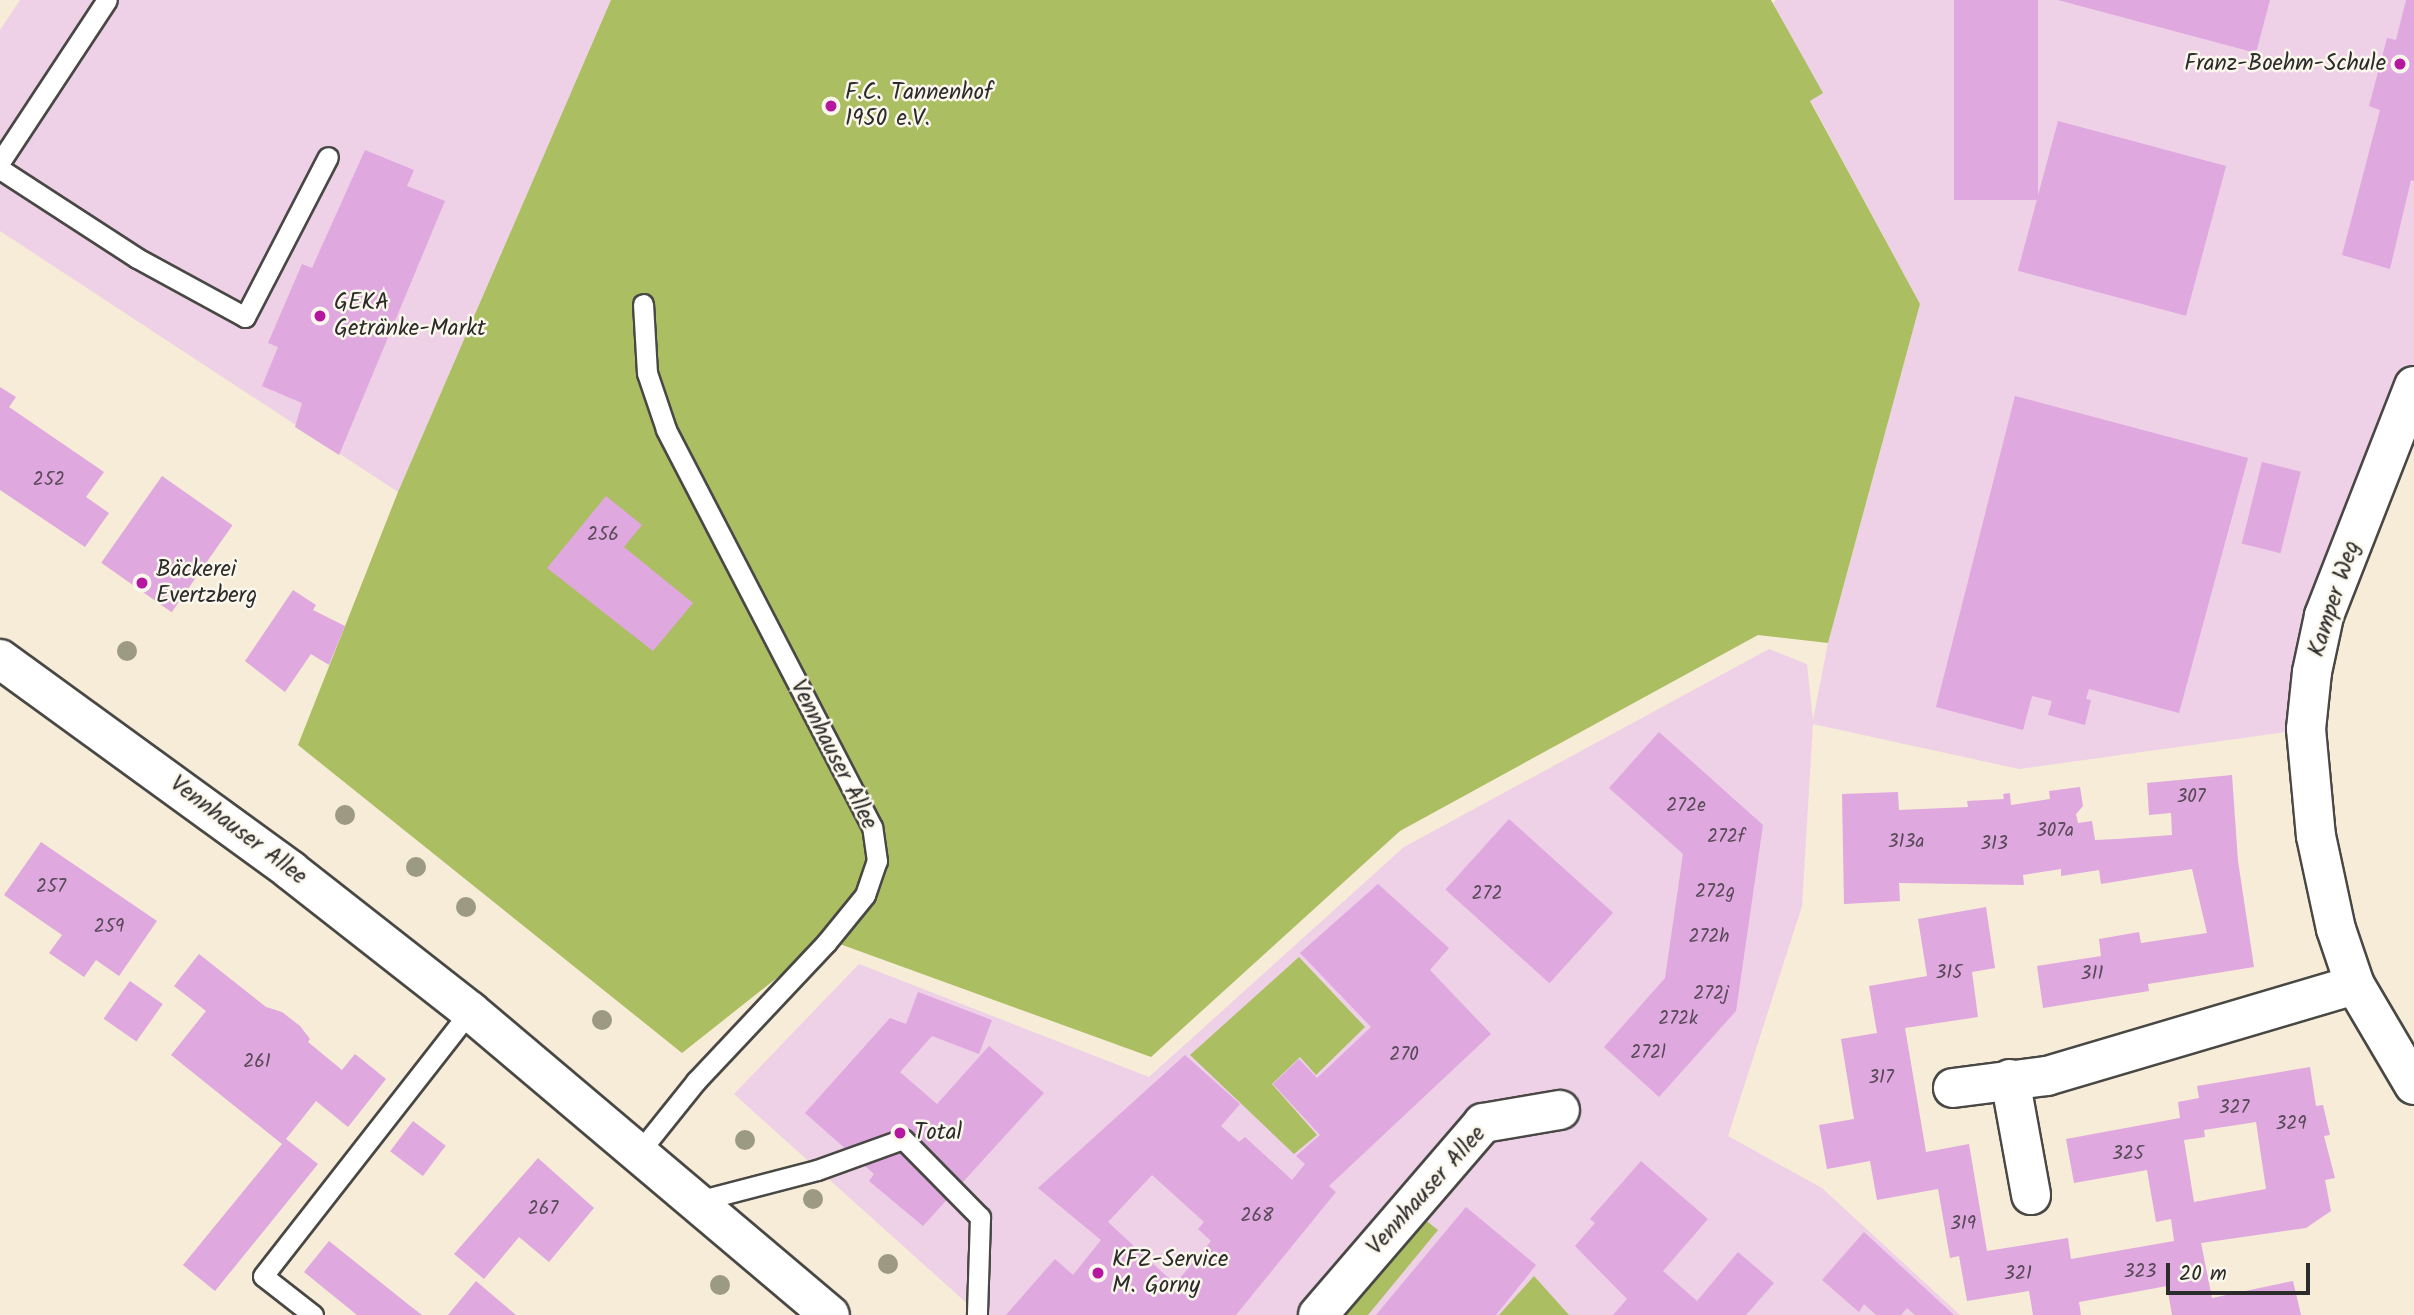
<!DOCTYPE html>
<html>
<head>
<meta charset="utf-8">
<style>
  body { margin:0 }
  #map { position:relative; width:2414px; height:1315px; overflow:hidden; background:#f6ecd7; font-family:Kalam,sans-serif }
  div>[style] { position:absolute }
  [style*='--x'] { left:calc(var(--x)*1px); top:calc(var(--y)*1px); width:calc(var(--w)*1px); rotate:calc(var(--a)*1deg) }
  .built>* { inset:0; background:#eed0e7 }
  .green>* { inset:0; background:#acbe62 }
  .building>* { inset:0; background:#dfa8df; transform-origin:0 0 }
  .roads { filter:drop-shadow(2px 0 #494845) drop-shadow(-2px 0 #494845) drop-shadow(0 2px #494845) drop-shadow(0 -2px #494845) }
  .lane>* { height:19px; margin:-9.5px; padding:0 9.5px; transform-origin:9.5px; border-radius:9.5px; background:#fff }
  .street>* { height:38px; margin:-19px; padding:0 19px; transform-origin:19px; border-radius:19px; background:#fff }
  .secondary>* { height:38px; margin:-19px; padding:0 19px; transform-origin:19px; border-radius:19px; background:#fff }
  .trees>* { width:20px; height:20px; margin:-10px; border-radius:50%; background:#9c9a82 }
  .dots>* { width:19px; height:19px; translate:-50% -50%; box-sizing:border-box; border:4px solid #fbf7ec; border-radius:50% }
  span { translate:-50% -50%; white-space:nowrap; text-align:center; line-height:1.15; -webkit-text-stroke:5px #fbf7ec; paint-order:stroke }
  .number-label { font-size:19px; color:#584a58 }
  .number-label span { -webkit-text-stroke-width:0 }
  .poi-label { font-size:23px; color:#2b2b2b }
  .right { translate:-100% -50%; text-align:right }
  .left { translate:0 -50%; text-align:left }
  .street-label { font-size:23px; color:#2b2b2b }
  .scale { position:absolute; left:2166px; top:1263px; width:144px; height:32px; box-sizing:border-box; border:4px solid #2b2b2b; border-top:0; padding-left:9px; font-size:21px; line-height:24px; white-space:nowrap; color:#2b2b2b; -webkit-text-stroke:5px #fbf7ec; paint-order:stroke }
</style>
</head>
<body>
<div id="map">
  <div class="built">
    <i style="clip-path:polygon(20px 0,611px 0,398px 492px,0 231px,0 30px)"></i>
    <i style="clip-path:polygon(1776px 0,2414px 0,2414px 370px,2293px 731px,2019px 769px,1813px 724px,1802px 906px,1728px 1136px,1822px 1188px,1960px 1315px,980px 1315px,734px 1094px,859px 964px,1149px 1077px,1404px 847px,1769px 649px,1807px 664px,1813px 720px,1828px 643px,1920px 304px,1810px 100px,1822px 93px,1773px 3px)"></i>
  </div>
  <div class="green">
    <i style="clip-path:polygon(611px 0,1771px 0,1823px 93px,1810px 101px,1920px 304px,1828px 643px,1758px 635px,1400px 831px,1151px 1057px,826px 939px,682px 1053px,298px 745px,398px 492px)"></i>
    <i style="clip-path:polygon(1299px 957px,1365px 1027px,1316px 1075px,1300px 1057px,1272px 1084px,1317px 1135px,1294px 1154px,1190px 1055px)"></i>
    <i style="clip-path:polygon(1419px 1215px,1438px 1230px,1368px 1315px,1338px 1315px)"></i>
    <i style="clip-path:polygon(1534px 1276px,1569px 1315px,1499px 1315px)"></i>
  </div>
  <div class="building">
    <i style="left:1954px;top:0;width:84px;height:200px"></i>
    <i style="clip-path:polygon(2058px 0,2270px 0,2256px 53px)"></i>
    <i style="clip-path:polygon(2406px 0,2414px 0,2414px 181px,2411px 180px,2390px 269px,2342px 255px,2380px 110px,2369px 106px,2387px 38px,2396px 40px)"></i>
    <i style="left:2058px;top:121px;width:174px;height:155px;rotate:15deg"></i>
    <i style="clip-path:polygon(365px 150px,414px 170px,407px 186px,445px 201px,339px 455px,295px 427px,302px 403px,262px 386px,278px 347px,268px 343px,302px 264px,312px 268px)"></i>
    <i style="clip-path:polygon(0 387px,16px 397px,9px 407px,104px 472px,86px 497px,109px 513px,85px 547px,0 490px)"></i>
    <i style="clip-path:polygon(2015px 396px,2248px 458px,2179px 713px,2089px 689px,2086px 699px,2091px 700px,2085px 725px,2048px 715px,2052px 701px,2032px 696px,2023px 730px,1936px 707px)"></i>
    <i style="left:2262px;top:462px;width:40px;height:84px;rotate:14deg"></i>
    <i style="left:162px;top:476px;width:86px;height:106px;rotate:35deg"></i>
    <i style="clip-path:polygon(606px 496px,642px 525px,624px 547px,693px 603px,653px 651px,547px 568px)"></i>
    <i style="clip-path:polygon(293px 590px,316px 605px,313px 610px,345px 626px,329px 665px,311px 654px,285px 692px,245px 661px)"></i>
    <i style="clip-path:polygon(1659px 732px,1763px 825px,1736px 1011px,1659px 1097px,1604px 1047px,1665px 978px,1683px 854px,1609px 788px)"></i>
    <i style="clip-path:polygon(2232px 775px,2238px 861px,2254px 967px,2148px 984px,2149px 991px,2043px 1008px,2037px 966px,2101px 956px,2099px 939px,2139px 932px,2141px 943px,2207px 933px,2192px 869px,2101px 884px,2099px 870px,2061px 876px,2061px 869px,2023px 875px,2024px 885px,1899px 883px,1900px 901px,1844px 904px,1842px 794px,1898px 792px,1899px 810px,1968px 807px,1967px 801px,2004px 799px,2003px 794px,2010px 793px,2011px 805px,2050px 799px,2049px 791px,2080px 787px,2083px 806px,2076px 814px,2078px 823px,2092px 821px,2095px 840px,2117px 839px,2172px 835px,2171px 813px,2149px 815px,2147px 783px)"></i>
    <i style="left:1509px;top:819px;width:140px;height:95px;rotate:42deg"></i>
    <i style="clip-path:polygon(41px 842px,157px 921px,119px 976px,96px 960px,84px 977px,68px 966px,49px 953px,62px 935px,4px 895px)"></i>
    <i style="clip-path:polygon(evenodd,1378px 884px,1449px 948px,1430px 970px,1491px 1034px,1329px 1186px,1336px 1192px,1236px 1315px,1006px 1315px,1055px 1259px,1073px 1275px,1101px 1240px,1038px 1188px,1185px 1055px,1240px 1104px,1221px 1126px,1239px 1142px,1245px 1137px,1292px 1180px,1305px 1164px,1296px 1156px,1320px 1135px,1273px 1084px,1299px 1059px,1317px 1078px,1371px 1027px,1300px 953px,1378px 884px,1152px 1175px,1204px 1222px,1198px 1229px,1211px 1241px,1175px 1284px,1108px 1222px,1152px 1175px)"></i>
    <i style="clip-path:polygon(evenodd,1986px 907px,1995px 968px,1972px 972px,1978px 1017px,1905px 1028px,1926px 1152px,1969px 1144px,1987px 1251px,2068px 1238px,2071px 1259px,2174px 1241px,2171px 1219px,2156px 1222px,2147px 1170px,2074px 1183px,2066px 1139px,2180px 1118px,2178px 1102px,2199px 1098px,2197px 1086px,2310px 1067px,2316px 1106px,2323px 1105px,2330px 1135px,2324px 1136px,2335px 1178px,2325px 1180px,2331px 1211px,2306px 1228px,2201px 1243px,2212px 1298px,2293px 1281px,2301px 1315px,2172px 1315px,2167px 1286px,2079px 1302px,2081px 1315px,2033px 1315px,2029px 1291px,1967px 1301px,1959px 1256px,1950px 1258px,1938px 1189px,1877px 1200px,1870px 1161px,1827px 1169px,1819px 1125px,1854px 1119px,1841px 1039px,1877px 1033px,1869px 986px,1927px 976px,1918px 919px,1986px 907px,2256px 1122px,2266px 1189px,2194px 1202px,2184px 1140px,2205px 1137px,2204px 1130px,2256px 1122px)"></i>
    <i style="clip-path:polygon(199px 954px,266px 1007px,282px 1012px,300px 1026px,310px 1039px,308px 1042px,342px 1070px,355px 1054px,386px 1079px,348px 1127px,316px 1101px,286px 1139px,318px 1164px,215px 1291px,183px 1265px,282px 1144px,171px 1055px,206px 1011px,174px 986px)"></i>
    <i style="left:130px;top:981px;width:40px;height:46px;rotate:35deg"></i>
    <i style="clip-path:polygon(918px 992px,992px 1020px,979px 1054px,932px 1036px,900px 1072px,937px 1104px,989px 1046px,1044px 1093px,923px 1226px,869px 1181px,874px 1174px,805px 1113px,890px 1018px,906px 1024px)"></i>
    <i style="left:413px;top:1121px;width:41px;height:38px;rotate:37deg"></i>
    <i style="clip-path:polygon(538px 1158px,594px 1208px,549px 1262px,519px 1237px,484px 1279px,454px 1254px)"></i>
    <i style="clip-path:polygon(1641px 1161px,1708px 1219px,1663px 1271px,1697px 1301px,1738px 1252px,1774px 1283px,1746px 1315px,1613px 1315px,1627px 1299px,1575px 1246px,1595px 1223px,1590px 1219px)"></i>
    <i style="clip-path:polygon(1466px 1207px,1536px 1265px,1496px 1315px,1376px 1315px)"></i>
    <i style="clip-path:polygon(1864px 1232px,1954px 1315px,1915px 1315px,1907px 1308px,1901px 1315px,1876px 1315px,1864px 1304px,1859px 1312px,1822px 1280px)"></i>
    <i style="clip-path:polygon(329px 1241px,409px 1305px,422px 1315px,357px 1315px,304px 1272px)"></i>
    <i style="clip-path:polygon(476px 1281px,516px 1315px,448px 1315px)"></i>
  </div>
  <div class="roads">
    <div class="lane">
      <i style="--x:0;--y:162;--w:194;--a:-56.6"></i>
      <i style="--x:0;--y:169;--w:163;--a:33"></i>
      <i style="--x:137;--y:258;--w:123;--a:28.6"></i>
      <i style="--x:245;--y:317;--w:180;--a:-62.6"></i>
      <i style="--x:640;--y:1151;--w:90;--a:-51.3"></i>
      <i style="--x:696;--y:1081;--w:190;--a:-46.7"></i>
      <i style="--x:826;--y:943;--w:62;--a:-50.9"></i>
      <i style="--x:865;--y:895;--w:36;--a:-71"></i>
      <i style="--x:877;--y:861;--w:34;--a:-98"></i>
      <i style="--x:872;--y:827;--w:448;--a:-117.4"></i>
      <i style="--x:666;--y:429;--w:59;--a:-108.7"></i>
      <i style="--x:647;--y:373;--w:69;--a:-93.3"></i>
      <i style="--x:698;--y:1201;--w:123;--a:-14.6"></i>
      <i style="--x:817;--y:1170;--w:91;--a:-19.8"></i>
      <i style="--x:903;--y:1139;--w:110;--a:45.4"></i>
      <i style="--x:980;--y:1217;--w:98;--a:91.8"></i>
      <i style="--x:313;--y:1315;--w:63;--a:-142"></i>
      <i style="--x:263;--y:1276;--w:336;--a:-52"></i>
    </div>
    <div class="street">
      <i style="--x:2414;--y:386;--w:247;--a:111.4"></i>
      <i style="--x:2324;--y:616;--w:57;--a:102.1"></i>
      <i style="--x:2312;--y:672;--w:57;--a:96"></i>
      <i style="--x:2306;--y:729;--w:107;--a:84.7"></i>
      <i style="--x:2316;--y:836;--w:95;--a:77.9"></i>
      <i style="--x:2336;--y:929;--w:59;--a:71.3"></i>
      <i style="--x:2355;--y:985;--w:116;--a:59.5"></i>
      <i style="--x:2010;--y:1079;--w:118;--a:79.7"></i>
      <i style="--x:1953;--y:1088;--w:95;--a:-7.3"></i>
      <i style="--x:2047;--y:1076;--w:321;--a:-16.5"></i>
      <i style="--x:1318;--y:1315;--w:253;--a:-49.3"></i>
      <i style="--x:1483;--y:1123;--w:78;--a:-9.6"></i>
    </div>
    <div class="secondary">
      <i style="--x:0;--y:659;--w:359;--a:36"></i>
      <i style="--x:290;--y:870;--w:229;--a:38.1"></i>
      <i style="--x:470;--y:1011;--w:471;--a:40.2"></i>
    </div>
  </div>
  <div class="trees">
    <i style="left:127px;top:651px"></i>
    <i style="left:345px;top:815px"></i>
    <i style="left:416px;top:867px"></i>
    <i style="left:466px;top:907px"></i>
    <i style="left:602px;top:1020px"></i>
    <i style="left:745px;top:1140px"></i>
    <i style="left:813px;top:1199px"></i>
    <i style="left:888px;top:1264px"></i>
    <i style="left:720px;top:1285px"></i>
  </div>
  <div class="dots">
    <i style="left:2400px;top:64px;background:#b5179e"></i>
    <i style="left:831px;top:106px;background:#b5179e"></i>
    <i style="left:320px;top:316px;background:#b5179e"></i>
    <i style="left:142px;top:583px;background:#b5179e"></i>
    <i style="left:900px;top:1133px;background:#b5179e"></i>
    <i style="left:1098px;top:1273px;background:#b5179e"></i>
  </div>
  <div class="number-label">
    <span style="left:49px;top:481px">252</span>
    <span style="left:603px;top:536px">256</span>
    <span style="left:2191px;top:798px">307</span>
    <span style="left:1686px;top:807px">272e</span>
    <span style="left:2055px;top:832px">307a</span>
    <span style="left:1726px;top:838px">272f</span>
    <span style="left:1906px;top:843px">313a</span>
    <span style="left:1994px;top:845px">313</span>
    <span style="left:51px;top:888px">257</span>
    <span style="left:1715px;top:893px">272g</span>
    <span style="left:1487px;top:895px">272</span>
    <span style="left:109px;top:928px">259</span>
    <span style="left:1709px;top:938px">272h</span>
    <span style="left:1949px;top:974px">315</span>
    <span style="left:2092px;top:975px">311</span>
    <span style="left:1711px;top:995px">272j</span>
    <span style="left:1678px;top:1020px">272k</span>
    <span style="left:1648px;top:1054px">272l</span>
    <span style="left:1404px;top:1056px">270</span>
    <span style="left:257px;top:1063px">261</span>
    <span style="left:1881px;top:1079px">317</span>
    <span style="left:2234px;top:1109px">327</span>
    <span style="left:2291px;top:1125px">329</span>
    <span style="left:2128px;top:1155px">325</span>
    <span style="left:543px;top:1210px">267</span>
    <span style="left:1257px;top:1217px">268</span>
    <span style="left:1963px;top:1225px">319</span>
    <span style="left:2140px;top:1273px">323</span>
    <span style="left:2018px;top:1275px">321</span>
  </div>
  <div class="poi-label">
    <span class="right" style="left:2386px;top:64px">Franz-Boehm-Schule</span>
    <span class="left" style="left:845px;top:106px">F.C. Tannenhof<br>1950 e.V.</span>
    <span class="left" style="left:334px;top:316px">GEKA<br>Getränke-Markt</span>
    <span class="left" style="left:156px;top:583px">Bäckerei<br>Evertzberg</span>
    <span class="left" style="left:914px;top:1133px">Total</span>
    <span class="left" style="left:1112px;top:1273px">KFZ-Service<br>M. Gorny</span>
  </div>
  <div class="street-label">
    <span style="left:2335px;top:599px;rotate:-72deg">Kamper Weg</span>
    <span style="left:833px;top:755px;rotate:63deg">Vennhauser Allee</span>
    <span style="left:238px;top:831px;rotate:37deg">Vennhauser Allee</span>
    <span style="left:1427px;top:1191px;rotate:-48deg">Vennhauser Allee</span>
  </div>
  <div class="scale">20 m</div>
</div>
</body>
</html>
